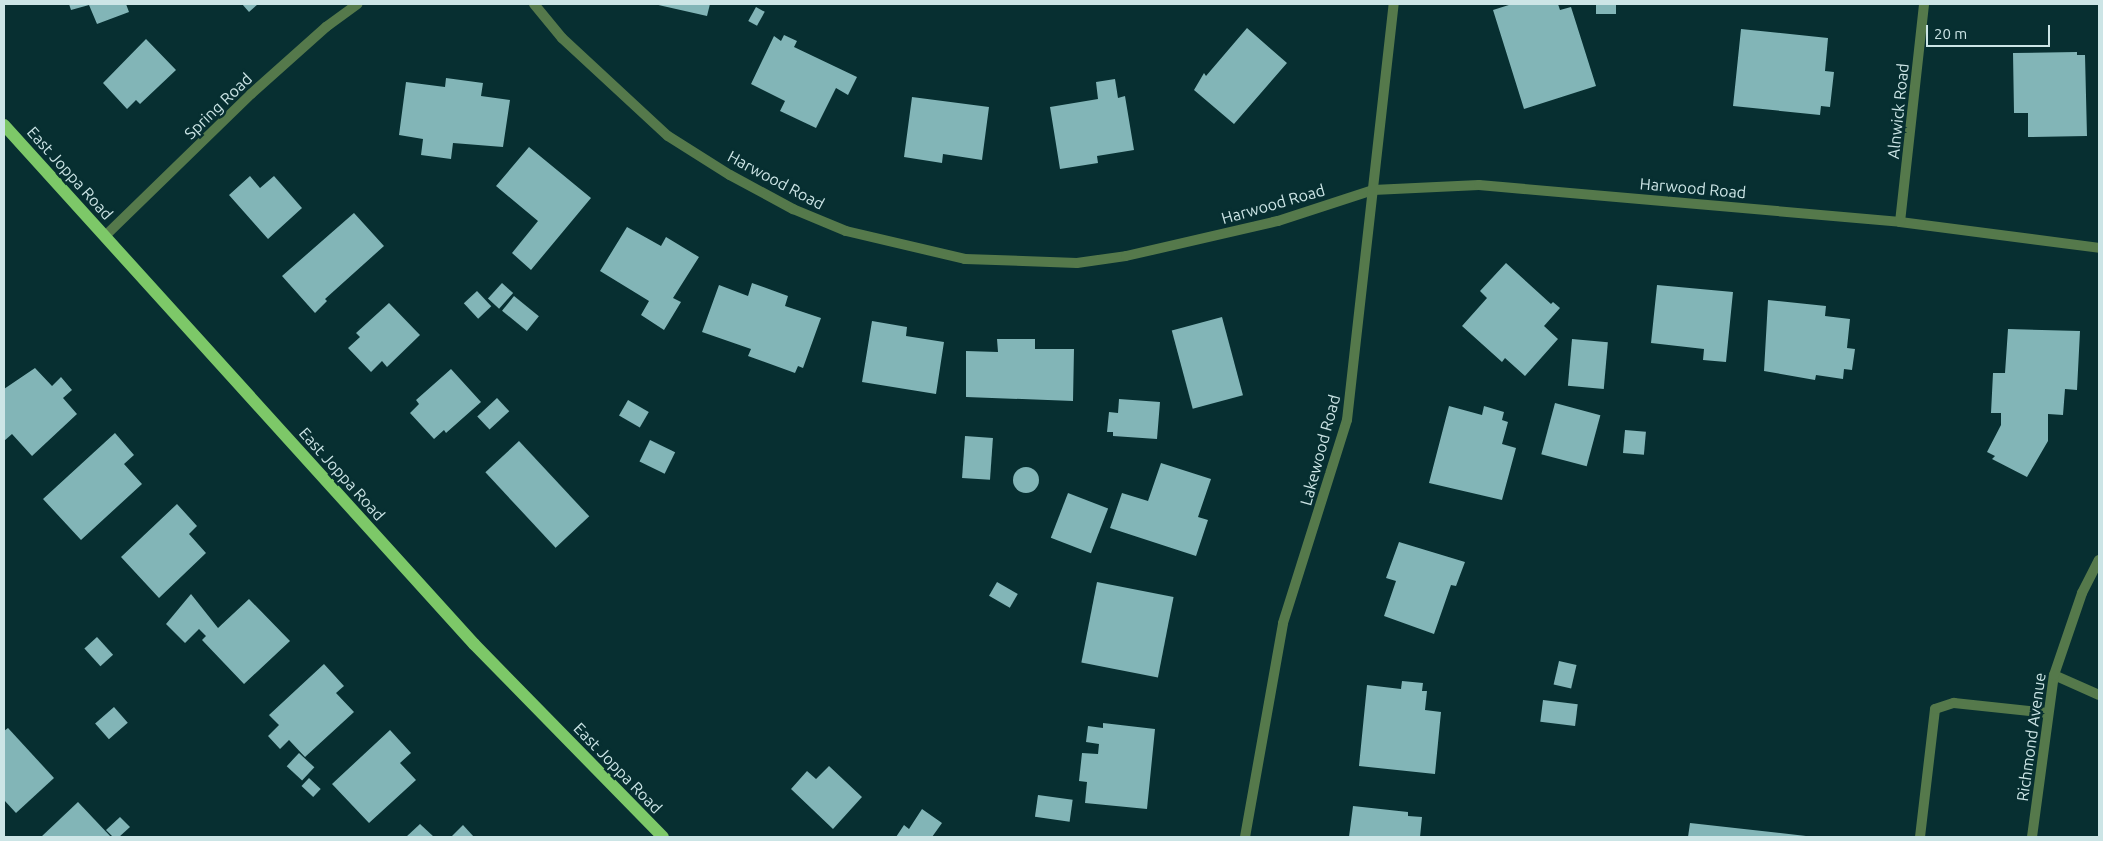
<!DOCTYPE html>
<html>
<head>
<meta charset="utf-8">
<style>
  body { margin:0 }
  #map { position:relative; width:2103px; height:841px; overflow:hidden; background:#072f31; font-family:Ubuntu,sans-serif }
  div>[style] { position:absolute }
  [style*='--x'] { left:calc(var(--x)*1px); top:calc(var(--y)*1px); width:calc(var(--w)*1px); rotate:calc(var(--a)*1deg) }
  .building>* { inset:0; background:#82b5b7; transform-origin:0 0 }
  .round { border-radius:50% }
  .lane>* { height:10px; margin:-5px; padding:0 5px; transform-origin:5px; border-radius:5px; background:#55794b }
  .street>* { height:10px; margin:-5px; padding:0 5px; transform-origin:5px; border-radius:5px; background:#55794b }
  .primary>* { height:12px; margin:-6px; padding:0 6px; transform-origin:6px; border-radius:6px; background:#7dc868 }
  span { translate:-50% -50%; white-space:nowrap; text-align:center; line-height:1.15; -webkit-text-stroke:5px #072f31; paint-order:stroke }
  .street-label { font-size:16px; color:#cce5e6 }
  .frame { position:absolute; inset:0; border:5px solid #cce5e6; pointer-events:none }
  .scale { position:absolute; left:1926px; top:25px; width:124px; height:22px; box-sizing:border-box; border:2px solid #cce5e6; border-top:0; padding-left:6px; font-size:15px; line-height:18px; white-space:nowrap; color:#cce5e6; -webkit-text-stroke:4px #072f31; paint-order:stroke }
</style>
</head>
<body>
<div id="map">
  <div class="building">
    <i style="clip-path:polygon(69px 4px,126px 4px,129px 12px,97px 24px,89px 5px,71px 10px)"></i>
    <i style="clip-path:polygon(242px 4px,258px 4px,249px 12px)"></i>
    <i style="clip-path:polygon(654px 4px,710px 4px,707px 16px)"></i>
    <i style="clip-path:polygon(1512px 4px,1558px 4px,1560px 10px,1571px 7px,1596px 86px,1524px 109px,1493px 10px)"></i>
    <i style="left:1596px;top:4px;width:20px;height:10px"></i>
    <i style="left:756px;top:7px;width:10px;height:16px;rotate:29deg"></i>
    <i style="clip-path:polygon(1247px 28px,1287px 63px,1234px 124px,1194px 90px,1204px 73px,1206px 76px)"></i>
    <i style="clip-path:polygon(1741px 29px,1828px 38px,1825px 71px,1834px 72px,1830px 107px,1821px 106px,1820px 115px,1733px 106px)"></i>
    <i style="clip-path:polygon(784px 35px,797px 41px,794px 47px,857px 77px,848px 95px,836px 88px,816px 128px,780px 111px,785px 101px,751px 84px,774px 36px,781px 41px)"></i>
    <i style="clip-path:polygon(146px 39px,176px 70px,140px 104px,136px 100px,127px 109px,103px 83px)"></i>
    <i style="clip-path:polygon(2077px 52px,2077px 55px,2085px 55px,2087px 136px,2028px 137px,2028px 113px,2014px 113px,2013px 53px)"></i>
    <i style="clip-path:polygon(446px 78px,483px 83px,481px 96px,510px 100px,503px 147px,453px 143px,451px 159px,421px 155px,423px 139px,399px 135px,406px 82px,445px 87px)"></i>
    <i style="clip-path:polygon(1115px 79px,1118px 98px,1125px 96px,1134px 150px,1097px 156px,1098px 163px,1060px 169px,1050px 107px,1098px 99px,1096px 82px)"></i>
    <i style="clip-path:polygon(912px 97px,989px 107px,982px 160px,943px 154px,942px 163px,904px 157px)"></i>
    <i style="clip-path:polygon(529px 147px,591px 198px,531px 270px,512px 253px,538px 221px,496px 186px)"></i>
    <i style="clip-path:polygon(250px 176px,260px 188px,274px 176px,302px 208px,268px 239px,229px 195px)"></i>
    <i style="clip-path:polygon(354px 213px,384px 246px,325px 299px,327px 301px,315px 313px,282px 276px)"></i>
    <i style="clip-path:polygon(627px 227px,661px 246px,666px 237px,699px 257px,673px 298px,681px 302px,664px 330px,641px 315px,649px 301px,600px 271px)"></i>
    <i style="clip-path:polygon(1506px 263px,1551px 304px,1553px 302px,1560px 308px,1544px 326px,1558px 339px,1525px 376px,1505px 358px,1502px 362px,1462px 326px,1487px 298px,1480px 291px)"></i>
    <i style="left:502px;top:283px;width:15px;height:21px;rotate:42deg"></i>
    <i style="clip-path:polygon(752px 283px,788px 296px,785px 306px,821px 318px,803px 368px,798px 366px,795px 373px,748px 356px,751px 349px,702px 332px,719px 285px,748px 296px)"></i>
    <i style="clip-path:polygon(1657px 285px,1733px 292px,1726px 362px,1703px 360px,1704px 349px,1651px 343px)"></i>
    <i style="left:477px;top:291px;width:21px;height:18px;rotate:47deg"></i>
    <i style="left:514px;top:296px;width:32px;height:19px;rotate:39deg"></i>
    <i style="clip-path:polygon(1768px 300px,1826px 306px,1825px 316px,1850px 319px,1847px 348px,1855px 349px,1852px 370px,1844px 369px,1843px 379px,1816px 375px,1815px 380px,1764px 371px)"></i>
    <i style="clip-path:polygon(389px 303px,420px 335px,387px 367px,382px 361px,371px 372px,348px 348px,360px 337px,356px 333px)"></i>
    <i style="left:1222px;top:317px;width:81px;height:52px;rotate:75deg"></i>
    <i style="clip-path:polygon(872px 321px,907px 327px,906px 336px,944px 342px,936px 394px,862px 382px)"></i>
    <i style="clip-path:polygon(2008px 329px,2080px 331px,2077px 390px,2065px 389px,2063px 415px,2048px 414px,2048px 441px,2027px 477px,1992px 459px,1995px 456px,1987px 452px,2001px 425px,2001px 413px,1991px 413px,1993px 373px,2005px 373px)"></i>
    <i style="clip-path:polygon(997px 339px,1035px 339px,1035px 349px,1074px 349px,1073px 401px,966px 397px,966px 351px,998px 352px)"></i>
    <i style="left:1572px;top:339px;width:36px;height:47px;rotate:5deg"></i>
    <i style="clip-path:polygon(35px 368px,52px 386px,61px 377px,72px 390px,63px 398px,77px 414px,32px 456px,12px 434px,4px 441px,4px 389px)"></i>
    <i style="clip-path:polygon(451px 369px,481px 402px,446px 433px,444px 430px,434px 439px,410px 413px,419px 404px,416px 400px)"></i>
    <i style="left:497px;top:398px;width:18px;height:27px;rotate:47deg"></i>
    <i style="clip-path:polygon(1119px 399px,1160px 402px,1157px 439px,1113px 436px,1113px 432px,1107px 432px,1109px 412px,1118px 413px)"></i>
    <i style="left:628px;top:400px;width:24px;height:18px;rotate:30deg"></i>
    <i style="left:1555px;top:403px;width:47px;height:53px;rotate:15deg"></i>
    <i style="clip-path:polygon(1449px 406px,1482px 415px,1484px 406px,1504px 412px,1502px 420px,1508px 422px,1502px 444px,1516px 448px,1502px 500px,1429px 483px)"></i>
    <i style="left:1625px;top:430px;width:21px;height:23px;rotate:5deg"></i>
    <i style="clip-path:polygon(115px 433px,134px 455px,124px 464px,142px 484px,81px 540px,43px 499px)"></i>
    <i style="left:965px;top:436px;width:28px;height:42px;rotate:4deg"></i>
    <i style="left:650px;top:440px;width:28px;height:24px;rotate:26deg"></i>
    <i style="left:519px;top:441px;width:103px;height:46px;rotate:47deg"></i>
    <i style="clip-path:polygon(1161px 463px,1211px 479px,1198px 517px,1208px 520px,1196px 556px,1110px 528px,1122px 493px,1148px 501px)"></i>
    <i class="round" style="left:1013px;top:467px;width:26px;height:26px"></i>
    <i style="left:1068px;top:493px;width:43px;height:48px;rotate:21deg"></i>
    <i style="clip-path:polygon(177px 504px,197px 526px,189px 534px,206px 553px,159px 598px,121px 557px)"></i>
    <i style="clip-path:polygon(1399px 542px,1465px 562px,1456px 586px,1451px 585px,1434px 634px,1384px 616px,1396px 581px,1386px 578px)"></i>
    <i style="left:997px;top:582px;width:24px;height:16px;rotate:30deg"></i>
    <i style="left:1097px;top:582px;width:78px;height:82px;rotate:11deg"></i>
    <i style="clip-path:polygon(191px 594px,218px 628px,249px 599px,290px 641px,244px 684px,202px 640px,206px 636px,199px 629px,185px 643px,166px 624px)"></i>
    <i style="left:97px;top:637px;width:24px;height:17px;rotate:48deg"></i>
    <i style="left:1559px;top:661px;width:18px;height:24px;rotate:13deg"></i>
    <i style="clip-path:polygon(324px 664px,344px 686px,336px 693px,354px 712px,305px 757px,289px 740px,280px 749px,268px 736px,279px 725px,269px 715px)"></i>
    <i style="clip-path:polygon(1402px 681px,1423px 683px,1422px 691px,1427px 691px,1425px 710px,1441px 712px,1435px 774px,1359px 766px,1367px 685px,1401px 689px)"></i>
    <i style="left:1543px;top:700px;width:35px;height:22px;rotate:7deg"></i>
    <i style="left:114px;top:707px;width:21px;height:25px;rotate:49deg"></i>
    <i style="clip-path:polygon(1103px 723px,1155px 729px,1147px 809px,1085px 803px,1087px 782px,1079px 781px,1082px 753px,1098px 754px,1099px 744px,1086px 742px,1088px 726px,1103px 728px)"></i>
    <i style="clip-path:polygon(8px 728px,54px 778px,16px 813px,4px 800px,4px 731px)"></i>
    <i style="clip-path:polygon(390px 730px,411px 753px,400px 763px,416px 780px,369px 823px,332px 784px)"></i>
    <i style="left:299px;top:753px;width:21px;height:18px;rotate:43deg"></i>
    <i style="clip-path:polygon(829px 766px,862px 797px,833px 829px,791px 789px,807px 771px,816px 779px)"></i>
    <i style="left:309px;top:778px;width:16px;height:11px;rotate:43deg"></i>
    <i style="left:1038px;top:795px;width:35px;height:22px;rotate:8deg"></i>
    <i style="clip-path:polygon(78px 802px,111px 837px,41px 837px)"></i>
    <i style="clip-path:polygon(1353px 806px,1408px 812px,1408px 816px,1422px 817px,1420px 837px,1349px 837px)"></i>
    <i style="clip-path:polygon(922px 809px,942px 823px,932px 837px,896px 837px,904px 825px,909px 829px)"></i>
    <i style="clip-path:polygon(120px 817px,130px 827px,119px 837px,113px 837px,106px 830px)"></i>
    <i style="clip-path:polygon(1690px 823px,1806px 836px,1806px 837px,1688px 837px)"></i>
    <i style="clip-path:polygon(420px 824px,434px 837px,406px 837px)"></i>
    <i style="clip-path:polygon(463px 825px,474px 837px,451px 837px)"></i>
  </div>
  <div class="lane">
    <i style="--x:1920;--y:837;--w:129;--a:-83.3"></i>
    <i style="--x:1935;--y:709;--w:20;--a:-18"></i>
    <i style="--x:1954;--y:703;--w:94;--a:6.1"></i>
  </div>
  <div class="street">
    <i style="--x:534;--y:4;--w:44;--a:50.5"></i>
    <i style="--x:562;--y:38;--w:144;--a:42.8"></i>
    <i style="--x:668;--y:136;--w:73;--a:32.2"></i>
    <i style="--x:730;--y:175;--w:72;--a:28.4"></i>
    <i style="--x:793;--y:209;--w:57;--a:22.5"></i>
    <i style="--x:846;--y:231;--w:122;--a:13.2"></i>
    <i style="--x:965;--y:259;--w:112;--a:2"></i>
    <i style="--x:1077;--y:263;--w:49;--a:-8.1"></i>
    <i style="--x:1126;--y:256;--w:156;--a:-13"></i>
    <i style="--x:1278;--y:221;--w:100;--a:-18.1"></i>
    <i style="--x:1373;--y:190;--w:106;--a:-2.7"></i>
    <i style="--x:1479;--y:185;--w:423;--a:5"></i>
    <i style="--x:1900;--y:222;--w:201;--a:7.4"></i>
    <i style="--x:1900;--y:222;--w:219;--a:-83.7"></i>
    <i style="--x:105;--y:236;--w:204;--a:-44.2"></i>
    <i style="--x:251;--y:94;--w:101;--a:-41.8"></i>
    <i style="--x:326;--y:27;--w:39;--a:-36"></i>
    <i style="--x:2054;--y:675;--w:49;--a:24"></i>
    <i style="--x:1245;--y:837;--w:217;--a:-79.9"></i>
    <i style="--x:1283;--y:623;--w:213;--a:-72.5"></i>
    <i style="--x:1347;--y:420;--w:419;--a:-83.6"></i>
    <i style="--x:2032;--y:837;--w:163;--a:-82.3"></i>
    <i style="--x:2054;--y:675;--w:87;--a:-71.1"></i>
    <i style="--x:2082;--y:593;--w:37;--a:-63"></i>
  </div>
  <div class="primary">
    <i style="--x:4;--y:125;--w:700;--a:47.84"></i>
    <i style="--x:474;--y:644;--w:270;--a:45.6"></i>
  </div>
  <div class="street-label">
    <span style="left:218px;top:106px;rotate:-44deg">Spring Road</span>
    <span style="left:1898px;top:111px;rotate:-84deg">Alnwick Road</span>
    <span style="left:70px;top:173px;rotate:48deg">East Joppa Road</span>
    <span style="left:776px;top:180px;rotate:28deg">Harwood Road</span>
    <span style="left:1693px;top:188px;rotate:5deg">Harwood Road</span>
    <span style="left:1273px;top:204px;rotate:-16deg">Harwood Road</span>
    <span style="left:1320px;top:450px;rotate:-75deg">Lakewood Road</span>
    <span style="left:342px;top:474px;rotate:48deg">East Joppa Road</span>
    <span style="left:2031px;top:737px;rotate:-82deg">Richmond Avenue</span>
    <span style="left:618px;top:768px;rotate:46deg">East Joppa Road</span>
  </div>
  <div class="frame"></div>
  <div class="scale">20 m</div>
</div>
</body>
</html>
